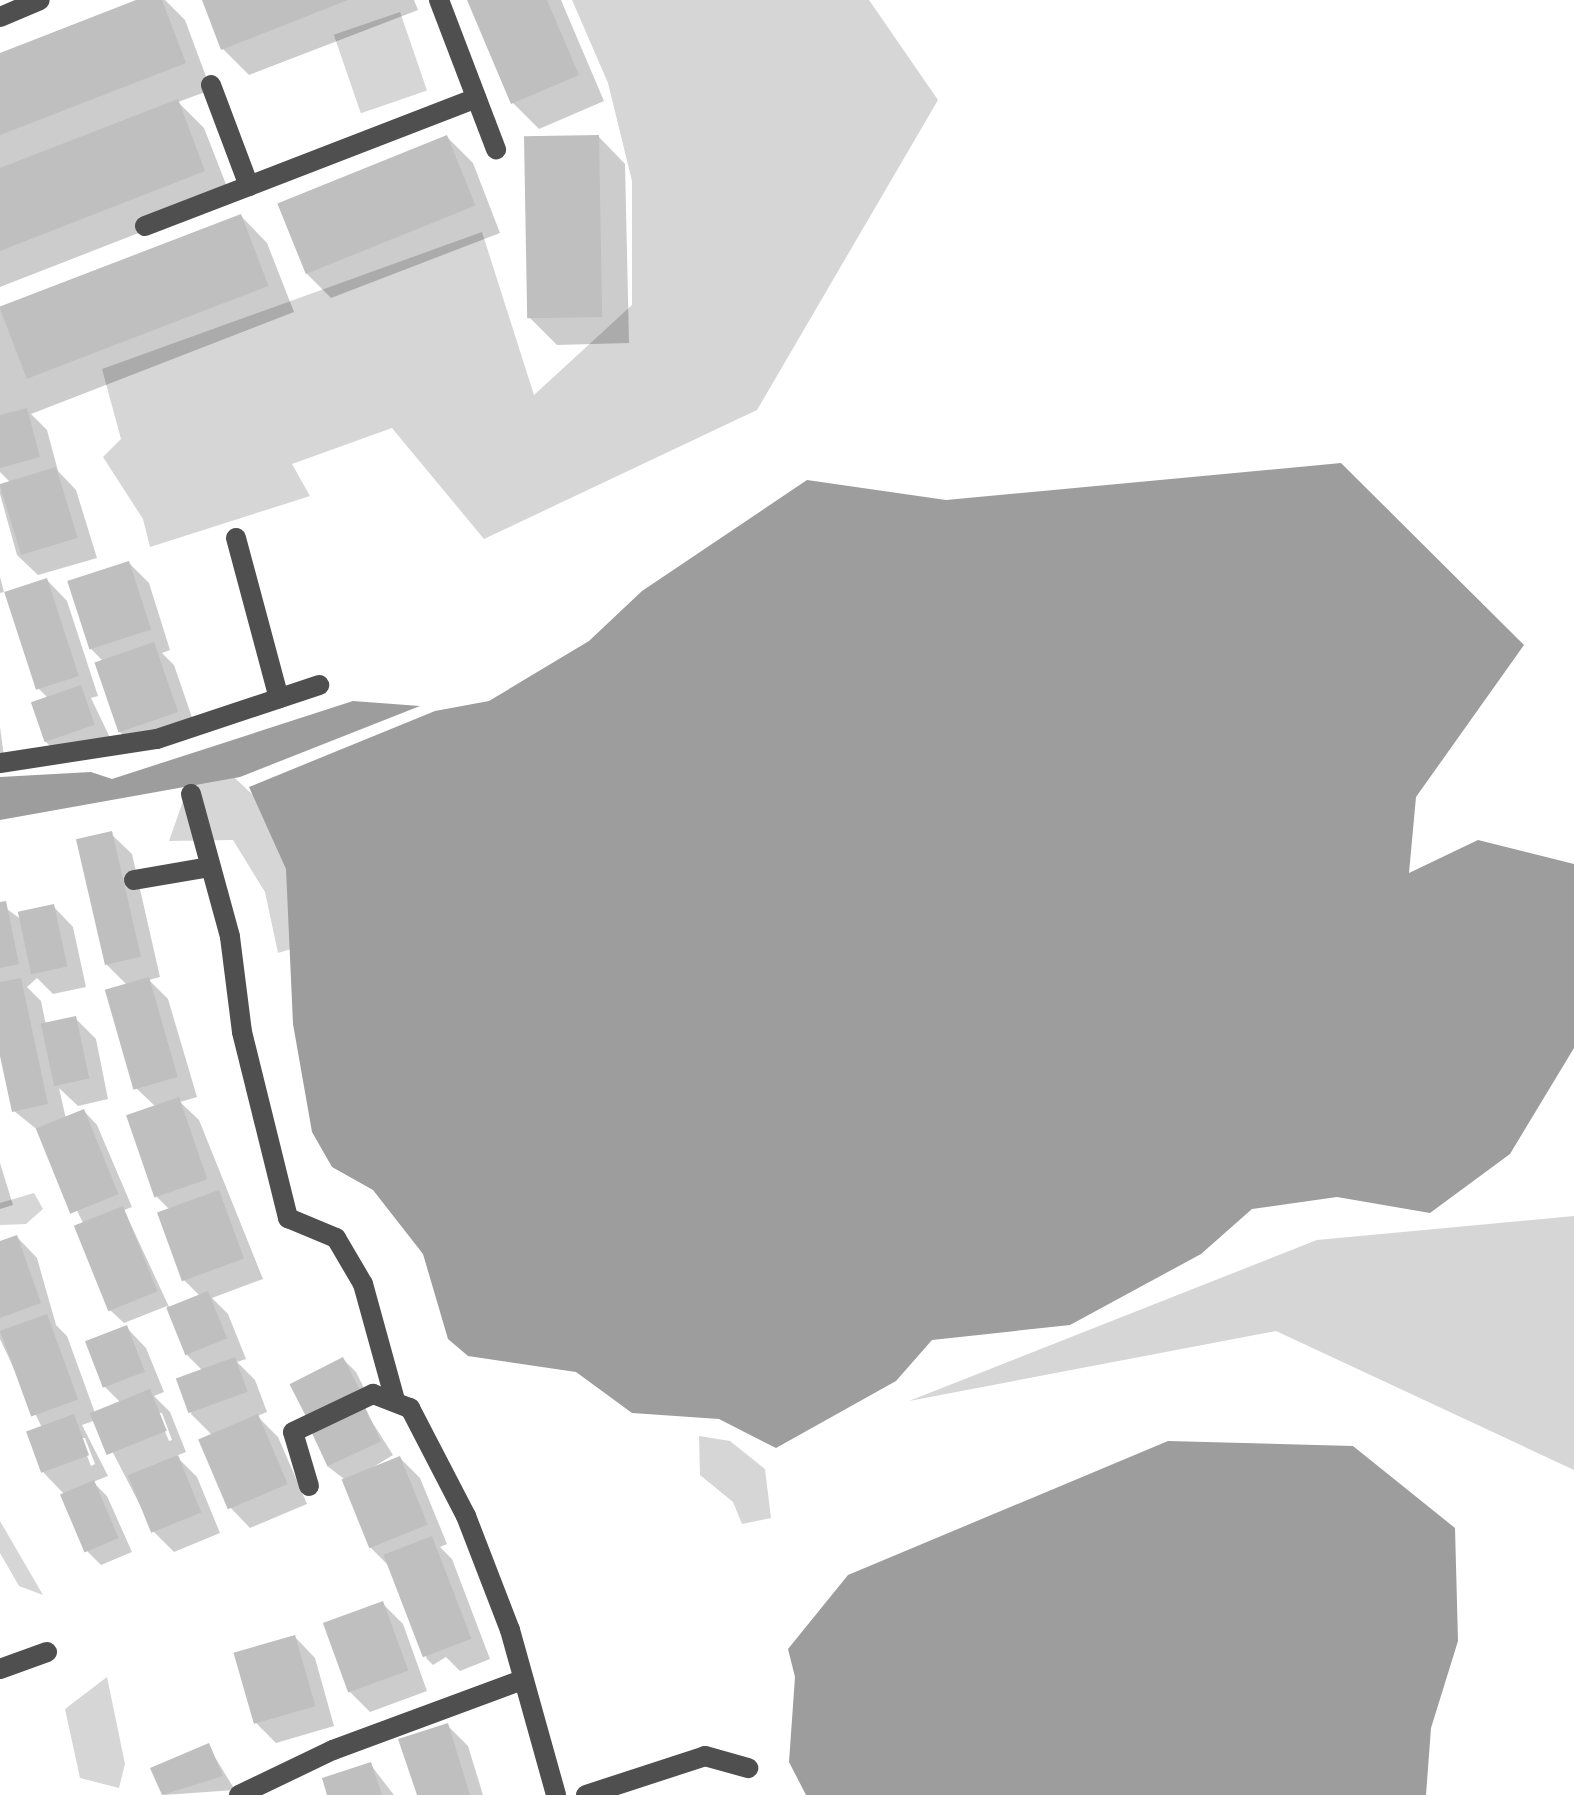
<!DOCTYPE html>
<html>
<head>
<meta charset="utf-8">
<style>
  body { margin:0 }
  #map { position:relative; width:1574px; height:1795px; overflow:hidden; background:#fff; font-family:Poppins,sans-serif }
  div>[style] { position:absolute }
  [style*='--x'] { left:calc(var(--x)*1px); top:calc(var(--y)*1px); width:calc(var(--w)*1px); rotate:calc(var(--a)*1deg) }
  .green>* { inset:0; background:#d6d6d6; transform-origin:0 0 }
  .water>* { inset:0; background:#9d9d9d }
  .shadow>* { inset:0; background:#0003 }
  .building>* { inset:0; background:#bfbfbf; transform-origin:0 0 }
  .minor>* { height:20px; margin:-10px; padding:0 10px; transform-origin:10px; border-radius:10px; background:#4f4f4f }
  span { translate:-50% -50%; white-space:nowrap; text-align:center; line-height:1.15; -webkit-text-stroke:8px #fff; paint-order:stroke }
</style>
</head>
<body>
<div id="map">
  <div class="green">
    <i style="clip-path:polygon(572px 0,869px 0,938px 100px,757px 410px,484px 539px,392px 428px,292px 464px,310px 496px,150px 547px,143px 519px,103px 457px,121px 439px,102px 369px,482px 232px,534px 395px,632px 305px,632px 181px,608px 83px)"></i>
    <i style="left:400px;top:12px;width:83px;height:70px;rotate:71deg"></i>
    <i style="clip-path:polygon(196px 764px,224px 768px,296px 835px,311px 943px,278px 953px,265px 892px,233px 840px,169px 841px)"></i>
    <i style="clip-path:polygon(34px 1193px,43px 1209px,26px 1224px,0 1225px,0 1203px)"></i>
    <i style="clip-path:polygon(1574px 1216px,1574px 1470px,1276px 1331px,909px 1401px,1317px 1240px)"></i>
    <i style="clip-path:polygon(699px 1436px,730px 1441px,765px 1469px,771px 1518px,742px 1524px,733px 1502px,700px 1475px)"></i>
    <i style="clip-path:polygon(0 1521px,43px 1595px,19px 1586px,0 1553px)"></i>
    <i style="clip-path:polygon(107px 1677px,125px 1764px,119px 1788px,80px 1778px,65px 1709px)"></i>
  </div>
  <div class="water">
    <i style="clip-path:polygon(1341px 463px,1524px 645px,1416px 797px,1409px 873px,1478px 840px,1574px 864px,1574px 1048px,1510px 1154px,1430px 1213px,1337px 1197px,1252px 1209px,1201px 1254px,1070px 1325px,932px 1340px,896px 1381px,776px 1448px,719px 1419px,632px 1413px,576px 1372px,468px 1356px,448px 1339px,423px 1254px,373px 1190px,332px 1167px,312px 1132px,293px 1024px,286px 869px,249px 787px,435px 711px,489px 701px,589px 641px,642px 591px,807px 480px,946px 500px)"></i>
    <i style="clip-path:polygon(353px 701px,420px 706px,240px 777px,0 820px,0 777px,91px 772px,112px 779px)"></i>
    <i style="clip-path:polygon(1168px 1441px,1353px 1446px,1455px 1528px,1458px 1641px,1431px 1728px,1426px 1795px,806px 1795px,789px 1762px,795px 1677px,788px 1649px,848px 1575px)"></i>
  </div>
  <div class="shadow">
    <i style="clip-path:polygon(142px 0,165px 0,185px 20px,211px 90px,178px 102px,204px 128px,231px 197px,0 287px,0 55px)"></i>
    <i style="clip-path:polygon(204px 0,414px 0,418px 10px,249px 75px,223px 49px)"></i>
    <i style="clip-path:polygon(469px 0,561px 0,604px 101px,539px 129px,513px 103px)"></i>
    <i style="clip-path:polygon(447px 137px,473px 163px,500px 233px,331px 298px,305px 272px)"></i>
    <i style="clip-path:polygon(599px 137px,625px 164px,629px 343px,557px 345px,530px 318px)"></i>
    <i style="clip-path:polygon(241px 216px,267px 243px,294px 312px,31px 414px,47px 430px,58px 471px,76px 490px,97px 558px,38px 575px,17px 555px,0 494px,0 486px,11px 483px,0 472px,0 310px)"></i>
    <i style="clip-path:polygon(129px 563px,149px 583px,170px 650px,162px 653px,174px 665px,197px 732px,138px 751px,118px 730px,103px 661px,91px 649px)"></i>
    <i style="clip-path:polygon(0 577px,4px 592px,0 593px)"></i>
    <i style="clip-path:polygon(47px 580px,67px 601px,98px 696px,91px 698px,114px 746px,65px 761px,45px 741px,48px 698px,38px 688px)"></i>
    <i style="clip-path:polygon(0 727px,6px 771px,0 772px)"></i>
    <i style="clip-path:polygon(111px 834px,132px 854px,160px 977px,149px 980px,168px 999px,197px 1097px,180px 1102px,199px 1120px,263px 1279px,212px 1298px,228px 1314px,246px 1359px,237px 1362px,255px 1380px,267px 1412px,257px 1416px,278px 1437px,307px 1504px,250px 1528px,230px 1507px,201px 1441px,213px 1436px,191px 1414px,203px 1371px,186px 1354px,167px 1306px,124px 1323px,110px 1310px,83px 1223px,39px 1131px,14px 1111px,0 1042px,0 904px,22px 920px,53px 906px,73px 927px,86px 987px,53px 994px,37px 978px,27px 987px,41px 1001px,46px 1025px,76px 1019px,96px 1039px,108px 1099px,78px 1106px,59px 1088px,66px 1119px,84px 1111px,97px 1125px,132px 1207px,124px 1210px,170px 1309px,200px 1296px,184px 1280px,171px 1211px,157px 1197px,156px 1107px,136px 1088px,128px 986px,107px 965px)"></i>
    <i style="clip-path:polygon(0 1163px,13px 1205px,0 1209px)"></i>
    <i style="clip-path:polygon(evenodd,17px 1237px,37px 1258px,56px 1325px,67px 1336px,95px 1413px,121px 1403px,105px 1387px,126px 1327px,146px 1348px,164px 1392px,154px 1396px,170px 1412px,186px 1452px,176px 1456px,197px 1477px,220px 1533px,174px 1552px,154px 1532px,96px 1420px,82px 1425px,108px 1476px,93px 1482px,107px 1496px,132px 1552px,101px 1565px,88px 1552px,65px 1495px,43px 1472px,42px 1428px,0 1339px,0 1243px,17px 1237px,157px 1413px,162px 1413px,172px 1440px,169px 1441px,157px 1413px,17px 1237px,80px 1438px,85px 1438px,95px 1464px,91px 1466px,80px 1438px)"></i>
    <i style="clip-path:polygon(343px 1359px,356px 1372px,372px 1404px,364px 1409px,393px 1455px,370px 1469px,400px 1458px,420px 1478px,447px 1544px,440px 1547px,452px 1559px,490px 1659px,460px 1671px,446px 1657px,433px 1665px,427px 1659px,391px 1568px,370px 1547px,343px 1478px,327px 1466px)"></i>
    <i style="clip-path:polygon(383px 1604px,403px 1624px,427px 1691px,370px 1712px,350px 1692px)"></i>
    <i style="clip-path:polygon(295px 1637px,315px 1658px,334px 1726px,276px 1743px,255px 1722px)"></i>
    <i style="clip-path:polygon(447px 1725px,468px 1746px,483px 1795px,418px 1795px)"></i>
    <i style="clip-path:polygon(208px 1746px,235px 1790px,164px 1795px,153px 1769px)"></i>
    <i style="clip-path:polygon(370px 1764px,394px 1795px,329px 1795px)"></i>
  </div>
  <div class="building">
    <i style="clip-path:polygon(136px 0,162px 0,186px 63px,0 135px,0 53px)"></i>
    <i style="clip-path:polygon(202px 0,348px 0,221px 50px)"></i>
    <i style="clip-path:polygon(467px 0,547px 0,579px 75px,511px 104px)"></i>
    <i style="clip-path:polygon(178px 99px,205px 171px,0 251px,0 168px)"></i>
    <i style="left:447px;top:135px;width:76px;height:183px;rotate:68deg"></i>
    <i style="left:599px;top:135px;width:182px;height:75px;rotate:89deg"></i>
    <i style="left:241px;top:214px;width:77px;height:259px;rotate:69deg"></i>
    <i style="clip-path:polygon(27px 408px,40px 457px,0 468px,0 415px)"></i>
    <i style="left:56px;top:467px;width:74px;height:59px;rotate:73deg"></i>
    <i style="left:129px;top:561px;width:72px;height:65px;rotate:72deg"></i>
    <i style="left:47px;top:578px;width:103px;height:45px;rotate:72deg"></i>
    <i style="left:154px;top:642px;width:74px;height:63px;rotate:71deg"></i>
    <i style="left:81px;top:685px;width:42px;height:53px;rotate:71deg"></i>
    <i style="left:112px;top:831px;width:129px;height:37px;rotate:77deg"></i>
    <i style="clip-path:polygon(6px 901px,19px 964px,0 968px,0 902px)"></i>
    <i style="left:54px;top:904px;width:64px;height:37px;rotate:78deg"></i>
    <i style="left:149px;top:977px;width:104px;height:46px;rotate:74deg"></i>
    <i style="clip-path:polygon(21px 978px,48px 1104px,12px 1112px,0 1056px,0 982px)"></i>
    <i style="left:76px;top:1016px;width:64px;height:36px;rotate:78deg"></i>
    <i style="left:179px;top:1097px;width:87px;height:56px;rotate:71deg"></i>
    <i style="left:84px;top:1109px;width:92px;height:52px;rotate:68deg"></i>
    <i style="left:219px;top:1190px;width:73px;height:66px;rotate:70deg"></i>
    <i style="left:123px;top:1206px;width:92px;height:53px;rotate:68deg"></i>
    <i style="clip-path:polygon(17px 1235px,41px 1303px,0 1318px,0 1241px)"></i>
    <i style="left:208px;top:1291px;width:51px;height:45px;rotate:68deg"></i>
    <i style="left:47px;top:1314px;width:91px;height:50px;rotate:70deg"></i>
    <i style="left:127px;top:1325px;width:50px;height:45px;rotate:69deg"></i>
    <i style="left:235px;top:1357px;width:37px;height:63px;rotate:70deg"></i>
    <i style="left:343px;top:1357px;width:38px;height:60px;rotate:63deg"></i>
    <i style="left:150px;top:1389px;width:45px;height:65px;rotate:68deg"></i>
    <i style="left:364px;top:1405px;width:40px;height:59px;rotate:65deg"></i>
    <i style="left:74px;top:1414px;width:44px;height:51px;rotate:70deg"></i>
    <i style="left:258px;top:1414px;width:76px;height:65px;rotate:67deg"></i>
    <i style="left:178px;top:1455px;width:62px;height:54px;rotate:68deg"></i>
    <i style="left:400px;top:1456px;width:74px;height:63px;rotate:68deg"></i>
    <i style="left:94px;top:1480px;width:63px;height:37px;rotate:67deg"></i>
    <i style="left:432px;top:1536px;width:110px;height:52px;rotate:69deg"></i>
    <i style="left:383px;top:1601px;width:74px;height:64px;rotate:70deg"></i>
    <i style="left:295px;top:1635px;width:74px;height:64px;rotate:74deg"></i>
    <i style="clip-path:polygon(448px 1723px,470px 1795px,417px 1795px,398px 1739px)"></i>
    <i style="clip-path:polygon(209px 1743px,223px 1776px,162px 1795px,150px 1768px)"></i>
    <i style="clip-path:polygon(371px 1762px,382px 1795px,327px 1795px,322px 1778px)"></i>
  </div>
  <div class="minor">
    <i style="--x:439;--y:0;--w:160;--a:69.1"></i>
    <i style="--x:0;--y:17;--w:43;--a:-23"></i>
    <i style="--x:211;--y:85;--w:108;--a:69.4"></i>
    <i style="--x:145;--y:226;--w:355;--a:-21.1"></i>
    <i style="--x:236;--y:538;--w:166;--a:75"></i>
    <i style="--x:0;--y:763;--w:159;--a:-8.7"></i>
    <i style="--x:157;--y:739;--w:171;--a:-18.4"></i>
    <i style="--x:191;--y:794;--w:148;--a:74.7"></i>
    <i style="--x:230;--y:937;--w:96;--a:82.8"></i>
    <i style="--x:242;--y:1032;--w:192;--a:76.1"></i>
    <i style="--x:288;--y:1218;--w:52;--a:22.6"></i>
    <i style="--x:336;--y:1238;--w:53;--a:59.6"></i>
    <i style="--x:363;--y:1284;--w:120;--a:74.6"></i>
    <i style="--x:134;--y:880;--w:76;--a:-9.8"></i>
    <i style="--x:309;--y:1486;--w:56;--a:-106.5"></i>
    <i style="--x:293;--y:1432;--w:89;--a:-25.4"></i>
    <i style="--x:373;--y:1394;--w:40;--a:21"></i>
    <i style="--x:410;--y:1408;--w:122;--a:62.6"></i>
    <i style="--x:466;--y:1516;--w:122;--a:68.9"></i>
    <i style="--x:510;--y:1630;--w:171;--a:74.4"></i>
    <i style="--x:0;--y:1669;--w:50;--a:-19.9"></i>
    <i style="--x:239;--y:1795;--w:104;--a:-25.6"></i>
    <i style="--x:333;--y:1750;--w:202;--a:-20.3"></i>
    <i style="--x:586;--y:1795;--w:125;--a:-18.1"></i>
    <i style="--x:705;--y:1756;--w:45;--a:15.6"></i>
  </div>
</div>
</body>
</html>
